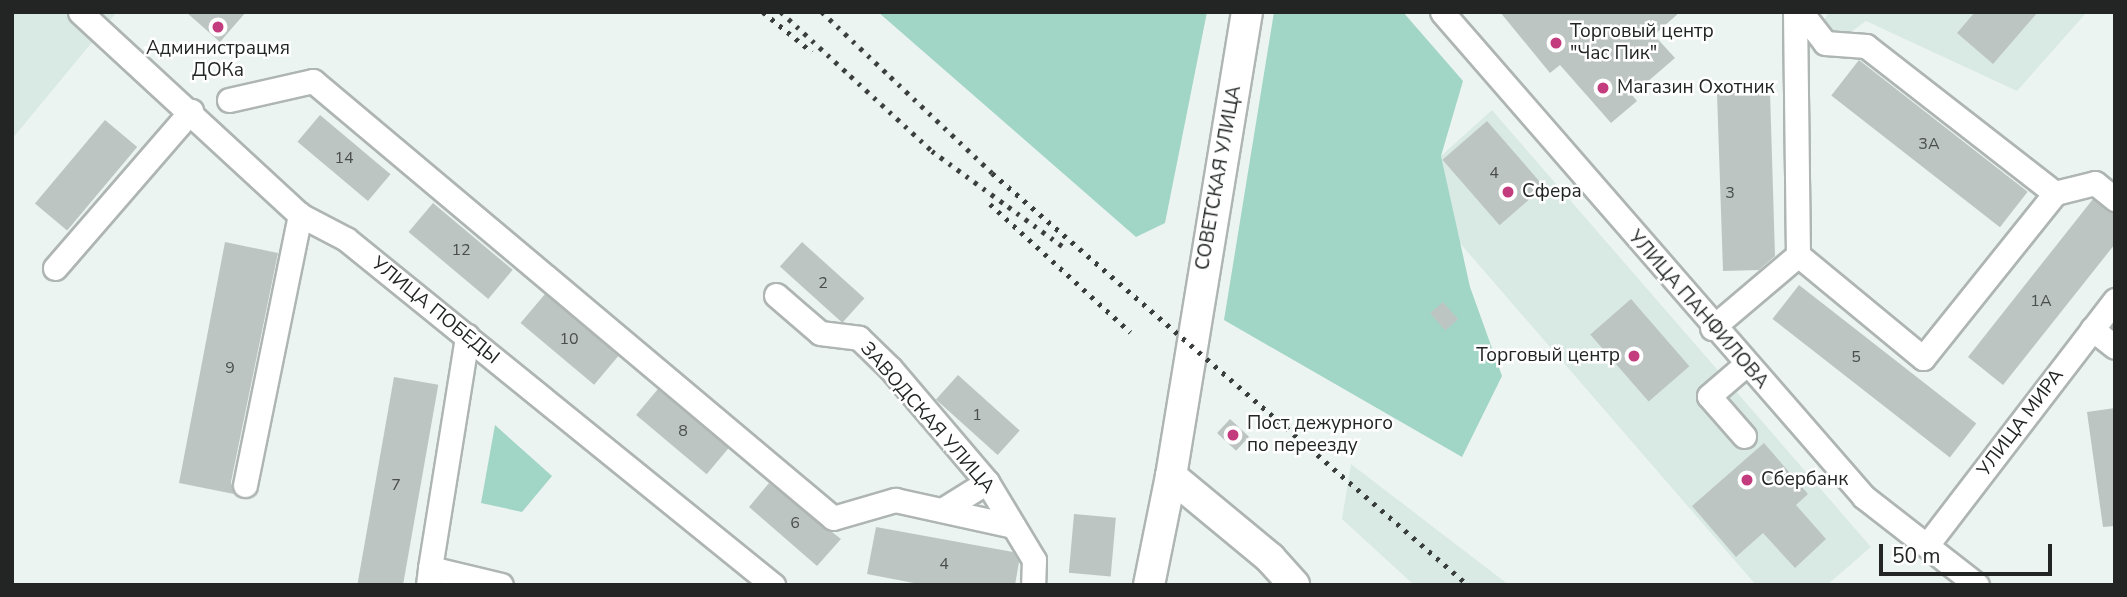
<!DOCTYPE html>
<html>
<head>
<meta charset="utf-8">
<style>
  body { margin:0 }
  #map { position:relative; width:2127px; height:597px; overflow:hidden; background:#ecf4f1; font-family:"Nunito Sans",sans-serif }
  div>[style] { position:absolute }
  [style*='--x'] { left:calc(var(--x)*1px); top:calc(var(--y)*1px); width:calc(var(--w)*1px); rotate:calc(var(--a)*1deg) }
  .built>* { inset:0; background:#d9e9e4 }
  .green>* { inset:0; background:#a1d5c5 }
  .building>* { inset:0; background:#bdc5c2; transform-origin:0 0 }
  .roads { filter:drop-shadow(2px 0 #aeb5b3) drop-shadow(-2px 0 #aeb5b3) drop-shadow(0 2px #aeb5b3) drop-shadow(0 -2px #aeb5b3) }
  .minor>* { height:23px; margin:-11.5px; padding:0 11.5px; transform-origin:11.5px; border-radius:11.5px; background:#fff }
  .major>* { height:30px; margin:-15px; padding:0 15px; transform-origin:15px; border-radius:15px; background:#fff }
  .rail>* { height:5px; margin-top:-2.5px; transform-origin:0; background:repeating-linear-gradient(90deg,#3a3e3d 0 3.5px,transparent 0 10.5px) }
  .dots>* { width:19px; height:19px; translate:-50% -50%; box-sizing:border-box; border:4px solid #fff; border-radius:50% }
  span { translate:-50% -50%; white-space:nowrap; text-align:center; line-height:1.15; -webkit-text-stroke:5px #fff; paint-order:stroke }
  .number-label { font-size:16px; color:#494d4c }
  .number-label span { -webkit-text-stroke-width:0 }
  .poi-label { font-size:19px; color:#222524 }
  .left { translate:0 -50%; text-align:left }
  .right { translate:-100% -50%; text-align:right }
  .street-label { font-size:19px; color:#222524 }
  .frame { position:absolute; inset:0; border:14px solid #222524; pointer-events:none }
  .scale { position:absolute; left:1879px; top:544px; width:173px; height:32px; box-sizing:border-box; border:4px solid #222524; border-top:0; padding-left:9px; font-size:21px; line-height:24px; white-space:nowrap; color:#222524; -webkit-text-stroke:5px #fff; paint-order:stroke }
</style>
</head>
<body>
<div id="map">
  <div class="built">
    <i style="clip-path:polygon(12px 12px,117px 12px,12px 139px)"></i>
    <i style="clip-path:polygon(1829px 12px,2087px 12px,2017px 91px,1866px 21px,1843px 38px,1822px 24px)"></i>
    <i style="clip-path:polygon(1492px 110px,1871px 547px,1827px 585px,1756px 585px,1459px 242px,1441px 156px)"></i>
    <i style="clip-path:polygon(1351px 464px,1509px 585px,1414px 585px,1342px 519px)"></i>
  </div>
  <div class="green">
    <i style="clip-path:polygon(878px 12px,1207px 12px,1165px 223px,1136px 237px)"></i>
    <i style="clip-path:polygon(1274px 12px,1403px 12px,1463px 81px,1441px 156px,1470px 287px,1502px 376px,1462px 457px,1224px 320px)"></i>
    <i style="clip-path:polygon(495px 425px,552px 476px,522px 512px,481px 503px)"></i>
  </div>
  <div class="building">
    <i style="clip-path:polygon(186px 12px,246px 12px,220px 42px)"></i>
    <i style="clip-path:polygon(1500px 12px,1680px 12px,1654px 35px,1675px 58px,1632px 95px,1637px 101px,1611px 123px,1560px 65px,1550px 73px)"></i>
    <i style="clip-path:polygon(1975px 12px,2038px 12px,1993px 64px,1957px 33px)"></i>
    <i style="left:1859px;top:60px;width:214px;height:45px;rotate:38deg"></i>
    <i style="clip-path:polygon(1770px 92px,1775px 256px,1759px 270px,1723px 271px,1717px 93px)"></i>
    <i style="left:320px;top:115px;width:92px;height:35px;rotate:40deg"></i>
    <i style="left:105px;top:120px;width:42px;height:109px;rotate:40deg"></i>
    <i style="left:1487px;top:121px;width:87px;height:59px;rotate:49deg"></i>
    <i style="clip-path:polygon(2093px 199px,2115px 214px,2115px 244px,2003px 385px,1968px 357px)"></i>
    <i style="left:433px;top:203px;width:104px;height:38px;rotate:40deg"></i>
    <i style="clip-path:polygon(225px 242px,278px 253px,231px 482px,234px 494px,179px 483px)"></i>
    <i style="left:802px;top:242px;width:84px;height:33px;rotate:42deg"></i>
    <i style="left:1799px;top:285px;width:225px;height:43px;rotate:38deg"></i>
    <i style="left:545px;top:294px;width:96px;height:38px;rotate:40deg"></i>
    <i style="left:1631px;top:299px;width:89px;height:54px;rotate:49deg"></i>
    <i style="left:1443px;top:302px;width:23px;height:17px;rotate:49deg"></i>
    <i style="left:958px;top:375px;width:83px;height:33px;rotate:42deg"></i>
    <i style="left:394px;top:377px;width:45px;height:212px;rotate:10deg"></i>
    <i style="left:658px;top:389px;width:92px;height:34px;rotate:40deg"></i>
    <i style="clip-path:polygon(2115px 408px,2115px 526px,2103px 527px,2087px 412px)"></i>
    <i style="left:1230px;top:419px;width:26px;height:19px;rotate:43deg"></i>
    <i style="clip-path:polygon(1764px 443px,1808px 494px,1796px 505px,1826px 539px,1795px 568px,1763px 533px,1736px 557px,1692px 506px)"></i>
    <i style="clip-path:polygon(769px 483px,841px 539px,817px 566px,749px 507px)"></i>
    <i style="left:1074px;top:514px;width:42px;height:59px;rotate:5deg"></i>
    <i style="clip-path:polygon(876px 527px,1013px 552px,1019px 562px,1015px 585px,924px 585px,867px 574px)"></i>
  </div>
  <div class="roads">
    <div class="minor">
      <i style="--x:80;--y:12;--w:299;--a:42.7"></i>
      <i style="--x:300;--y:215;--w:52;--a:27.6"></i>
      <i style="--x:346;--y:239;--w:550;--a:39.02"></i>
      <i style="--x:1442;--y:12;--w:643;--a:48.97"></i>
      <i style="--x:1864;--y:497;--w:143;--a:37.9"></i>
      <i style="--x:1795;--y:12;--w:243;--a:89.3"></i>
      <i style="--x:1801;--y:12;--w:39;--a:52"></i>
      <i style="--x:1825;--y:43;--w:41;--a:4.2"></i>
      <i style="--x:1866;--y:46;--w:239;--a:37.9"></i>
      <i style="--x:229;--y:100;--w:86;--a:-12.7"></i>
      <i style="--x:313;--y:81;--w:679;--a:40.04"></i>
      <i style="--x:833;--y:518;--w:65;--a:-16.2"></i>
      <i style="--x:895;--y:500;--w:121;--a:12.4"></i>
      <i style="--x:55;--y:268;--w:208;--a:-49.1"></i>
      <i style="--x:776;--y:295;--w:58;--a:40.8"></i>
      <i style="--x:820;--y:333;--w:39;--a:7"></i>
      <i style="--x:859;--y:338;--w:43;--a:44.1"></i>
      <i style="--x:890;--y:368;--w:150;--a:49.6"></i>
      <i style="--x:987;--y:482;--w:91;--a:58.9"></i>
      <i style="--x:1034;--y:560;--w:25;--a:92"></i>
      <i style="--x:1712;--y:328;--w:113;--a:-40.3"></i>
      <i style="--x:1798;--y:255;--w:162;--a:39.5"></i>
      <i style="--x:1923;--y:358;--w:211;--a:-51.3"></i>
      <i style="--x:2055;--y:193;--w:41;--a:-14"></i>
      <i style="--x:2095;--y:183;--w:26;--a:39"></i>
      <i style="--x:2092;--y:329;--w:29;--a:38"></i>
      <i style="--x:1744;--y:436;--w:53;--a:-131.2"></i>
      <i style="--x:1709;--y:396;--w:48;--a:-40.7"></i>
      <i style="--x:245;--y:485;--w:276;--a:-78.5"></i>
      <i style="--x:942;--y:510;--w:53;--a:-31.9"></i>
      <i style="--x:1927;--y:545;--w:309;--a:-52.5"></i>
      <i style="--x:430;--y:568;--w:235;--a:-80.9"></i>
      <i style="--x:428;--y:585;--w:17;--a:-83"></i>
      <i style="--x:430;--y:568;--w:73;--a:13.5"></i>
    </div>
    <div class="major">
      <i style="--x:1171;--y:476;--w:129;--a:39.6"></i>
      <i style="--x:1270;--y:558;--w:36;--a:48"></i>
      <i style="--x:1149;--y:585;--w:111;--a:-78.6"></i>
      <i style="--x:1171;--y:476;--w:470;--a:-80.7"></i>
    </div>
  </div>
  <div class="rail">
    <i style="--x:763;--y:12;--w:63;--a:39.2"></i>
    <i style="--x:781;--y:12;--w:205;--a:42.6"></i>
    <i style="--x:932;--y:151;--w:165;--a:36.1"></i>
    <i style="--x:822;--y:12;--w:234;--a:43.4"></i>
    <i style="--x:992;--y:173;--w:630;--a:40.88"></i>
    <i style="--x:990;--y:204;--w:190;--a:42.4"></i>
  </div>
  <div class="dots">
    <i style="left:218px;top:27px;background:#c33c7d"></i>
    <i style="left:1556px;top:43px;background:#c33c7d"></i>
    <i style="left:1603px;top:88px;background:#c33c7d"></i>
    <i style="left:1508px;top:192px;background:#c33c7d"></i>
    <i style="left:1634px;top:356px;background:#c33c7d"></i>
    <i style="left:1233px;top:435px;background:#c33c7d"></i>
    <i style="left:1747px;top:480px;background:#c33c7d"></i>
  </div>
  <div class="number-label">
    <span style="left:1929px;top:144px">3А</span>
    <span style="left:344px;top:158px">14</span>
    <span style="left:1494px;top:173px">4</span>
    <span style="left:1730px;top:193px">3</span>
    <span style="left:461px;top:250px">12</span>
    <span style="left:823px;top:283px">2</span>
    <span style="left:2041px;top:301px">1А</span>
    <span style="left:569px;top:339px">10</span>
    <span style="left:1856px;top:357px">5</span>
    <span style="left:230px;top:368px">9</span>
    <span style="left:977px;top:415px">1</span>
    <span style="left:683px;top:431px">8</span>
    <span style="left:396px;top:485px">7</span>
    <span style="left:795px;top:523px">6</span>
    <span style="left:944px;top:564px">4</span>
  </div>
  <div class="poi-label">
    <span class="left" style="left:1570px;top:43px">Торговый центр<br>"Час Пик"</span>
    <span style="left:218px;top:60px">Администрацмя<br>ДОКа</span>
    <span class="left" style="left:1617px;top:88px">Магазин Охотник</span>
    <span class="left" style="left:1522px;top:192px">Сфера</span>
    <span class="right" style="left:1620px;top:356px">Торговый центр</span>
    <span class="left" style="left:1247px;top:435px">Пост дежурного<br>по переезду</span>
    <span class="left" style="left:1761px;top:480px">Сбербанк</span>
  </div>
  <div class="street-label">
    <span style="left:1219px;top:178px;rotate:-80deg">СОВЕТСКАЯ УЛИЦА</span>
    <span style="left:1698px;top:310px;rotate:49deg">УЛИЦА ПАНФИЛОВА</span>
    <span style="left:435px;top:311px;rotate:39deg">УЛИЦА ПОБЕДЫ</span>
    <span style="left:927px;top:418px;rotate:49deg">ЗАВОДСКАЯ УЛИЦА</span>
    <span style="left:2021px;top:423px;rotate:-53deg">УЛИЦА МИРА</span>
  </div>
  <div class="frame"></div>
  <div class="scale">50 m</div>
</div>
</body>
</html>
